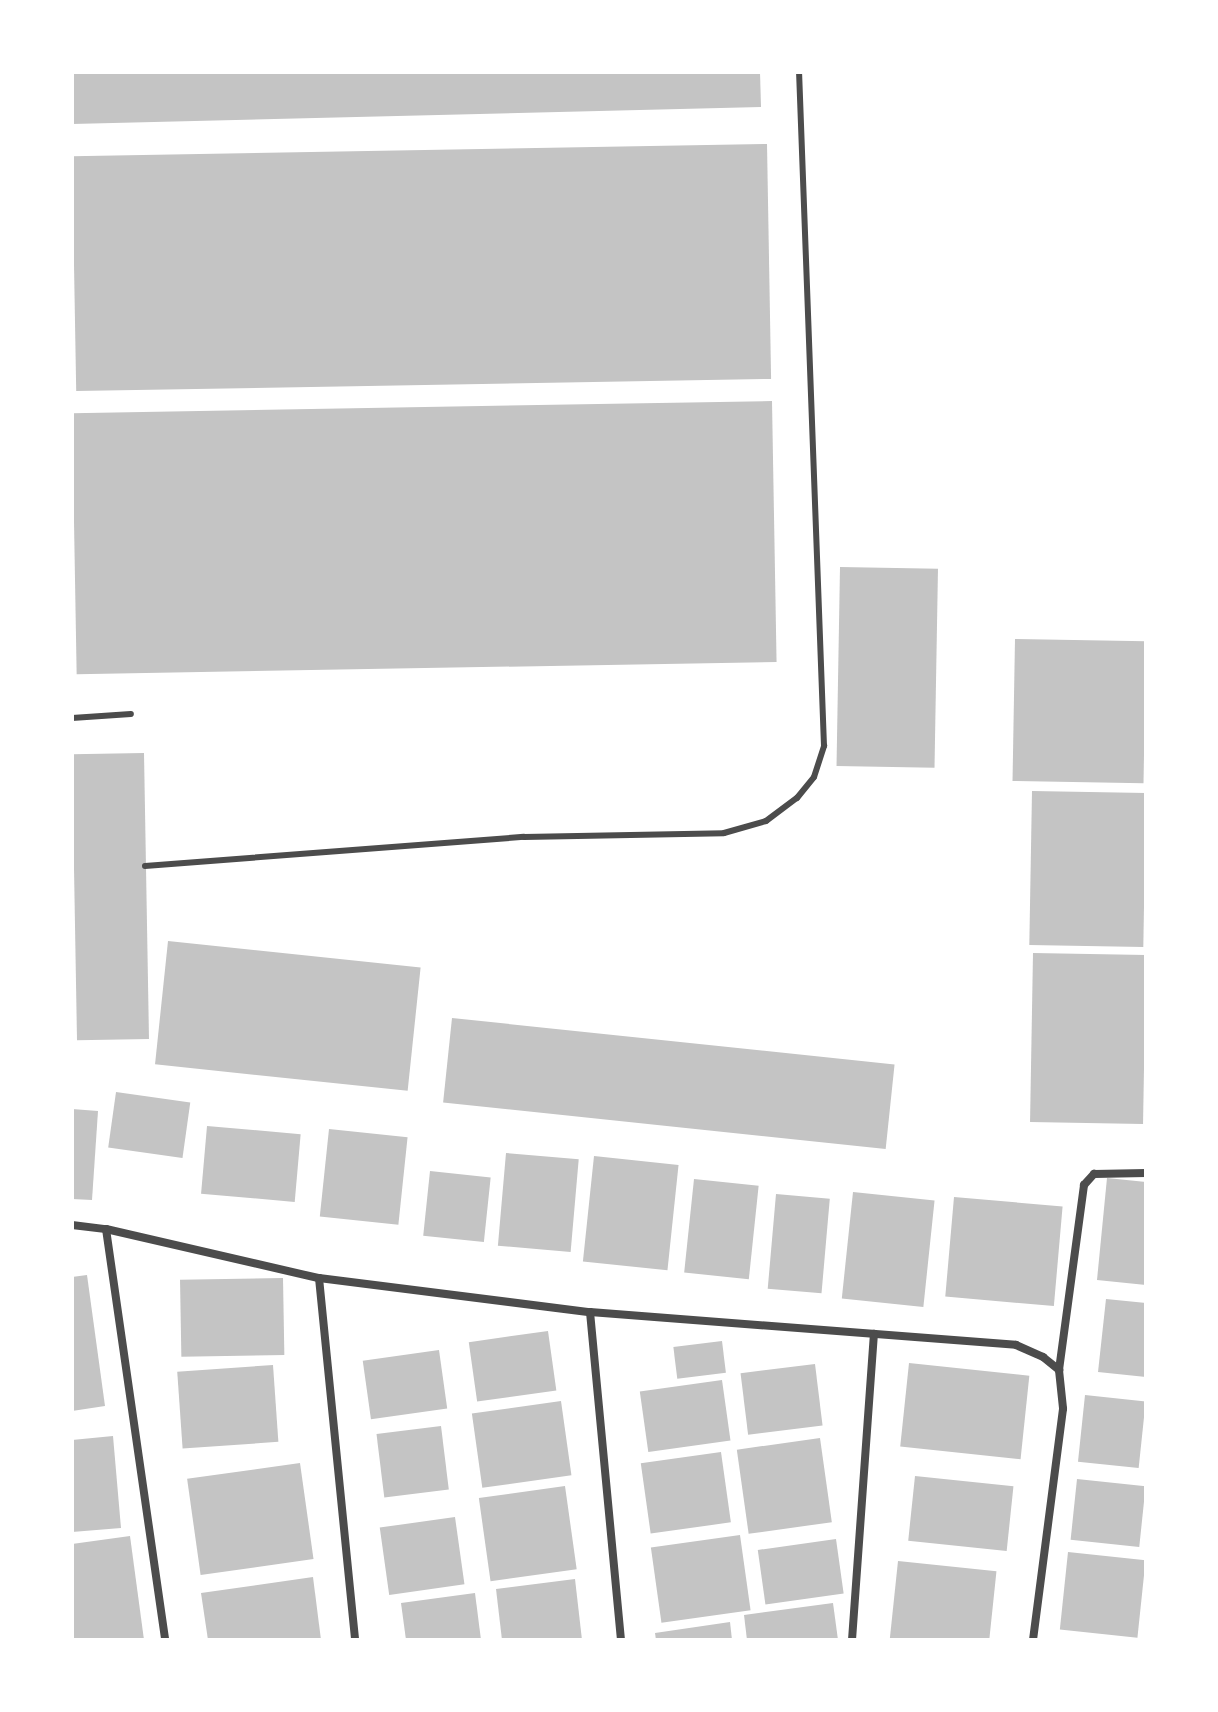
<!DOCTYPE html>
<html>
<head>
<meta charset="utf-8">
<style>
  body { margin:0 }
  #map { position:relative; width:1218px; height:1712px; overflow:hidden; background:#fff; font-family:"Asap Condensed",sans-serif }
  div>[style] { position:absolute }
  [style*='--x'] { left:calc(var(--x)*1px); top:calc(var(--y)*1px); width:calc(var(--w)*1px); rotate:calc(var(--a)*1deg) }
  .building>* { inset:0; background:#c4c4c4; transform-origin:0 0 }
  .service>* { height:6px; margin:-3px; padding:0 3px; transform-origin:3px; border-radius:3px; background:#4c4c4c }
  .minor>* { height:8px; margin:-4px; padding:0 4px; transform-origin:4px; border-radius:4px; background:#4c4c4c }
  span { translate:-50% -50%; white-space:nowrap; text-align:center; line-height:1.15; -webkit-text-stroke:7px #fff; paint-order:stroke }
  .frame { position:absolute; inset:0; border:74px solid #fff; pointer-events:none }
</style>
</head>
<body>
<div id="map">
  <div class="building">
    <i style="clip-path:polygon(72px 72px,760px 72px,761px 107px,72px 124px)"></i>
    <i style="left:767px;top:144px;width:235px;height:695px;rotate:89deg"></i>
    <i style="left:772px;top:401px;width:261px;height:700px;rotate:89deg"></i>
    <i style="left:840px;top:567px;width:98px;height:199px;rotate:1deg"></i>
    <i style="left:1015px;top:639px;width:131px;height:142px;rotate:1deg"></i>
    <i style="left:144px;top:753px;width:286px;height:72px;rotate:89deg"></i>
    <i style="left:1032px;top:791px;width:114px;height:154px;rotate:1deg"></i>
    <i style="left:168px;top:941px;width:254px;height:124px;rotate:6deg"></i>
    <i style="left:1033px;top:953px;width:113px;height:169px;rotate:1deg"></i>
    <i style="left:452px;top:1018px;width:445px;height:85px;rotate:6deg"></i>
    <i style="left:116px;top:1092px;width:75px;height:56px;rotate:8deg"></i>
    <i style="clip-path:polygon(72px 1109px,98px 1111px,92px 1200px,72px 1199px)"></i>
    <i style="left:207px;top:1126px;width:94px;height:68px;rotate:5deg"></i>
    <i style="left:329px;top:1129px;width:79px;height:88px;rotate:6deg"></i>
    <i style="left:506px;top:1153px;width:73px;height:93px;rotate:5deg"></i>
    <i style="left:594px;top:1156px;width:85px;height:106px;rotate:6deg"></i>
    <i style="left:430px;top:1171px;width:61px;height:65px;rotate:6deg"></i>
    <i style="clip-path:polygon(1107px 1178px,1146px 1182px,1146px 1285px,1097px 1280px)"></i>
    <i style="left:694px;top:1179px;width:65px;height:94px;rotate:6deg"></i>
    <i style="left:853px;top:1192px;width:82px;height:107px;rotate:6deg"></i>
    <i style="left:776px;top:1194px;width:54px;height:95px;rotate:5deg"></i>
    <i style="left:954px;top:1197px;width:109px;height:100px;rotate:5deg"></i>
    <i style="clip-path:polygon(87px 1275px,105px 1406px,72px 1411px,72px 1277px)"></i>
    <i style="left:283px;top:1278px;width:77px;height:103px;rotate:89deg"></i>
    <i style="clip-path:polygon(1106px 1299px,1146px 1303px,1146px 1377px,1098px 1372px)"></i>
    <i style="left:548px;top:1331px;width:60px;height:80px;rotate:82deg"></i>
    <i style="left:722px;top:1341px;width:32px;height:49px;rotate:83deg"></i>
    <i style="left:439px;top:1350px;width:59px;height:77px;rotate:82deg"></i>
    <i style="left:909px;top:1363px;width:121px;height:84px;rotate:6deg"></i>
    <i style="left:815px;top:1364px;width:62px;height:75px;rotate:83deg"></i>
    <i style="left:273px;top:1365px;width:77px;height:96px;rotate:86deg"></i>
    <i style="left:722px;top:1380px;width:61px;height:83px;rotate:82deg"></i>
    <i style="left:1085px;top:1395px;width:61px;height:67px;rotate:6deg"></i>
    <i style="left:561px;top:1401px;width:75px;height:90px;rotate:82deg"></i>
    <i style="left:441px;top:1426px;width:64px;height:65px;rotate:83deg"></i>
    <i style="clip-path:polygon(113px 1436px,121px 1528px,72px 1532px,72px 1440px)"></i>
    <i style="left:820px;top:1438px;width:85px;height:84px;rotate:82deg"></i>
    <i style="left:721px;top:1452px;width:71px;height:81px;rotate:82deg"></i>
    <i style="left:300px;top:1463px;width:97px;height:114px;rotate:82deg"></i>
    <i style="left:915px;top:1476px;width:99px;height:65px;rotate:6deg"></i>
    <i style="left:1077px;top:1479px;width:69px;height:61px;rotate:6deg"></i>
    <i style="left:565px;top:1486px;width:84px;height:87px;rotate:82deg"></i>
    <i style="left:455px;top:1517px;width:68px;height:76px;rotate:82deg"></i>
    <i style="left:740px;top:1535px;width:76px;height:90px;rotate:82deg"></i>
    <i style="clip-path:polygon(130px 1536px,144px 1640px,72px 1640px,72px 1544px)"></i>
    <i style="left:836px;top:1539px;width:55px;height:79px;rotate:82deg"></i>
    <i style="left:1068px;top:1552px;width:78px;height:78px;rotate:6deg"></i>
    <i style="left:898px;top:1561px;width:99px;height:79px;rotate:6deg"></i>
    <i style="clip-path:polygon(313px 1577px,321px 1640px,208px 1640px,201px 1593px)"></i>
    <i style="clip-path:polygon(575px 1579px,582px 1640px,502px 1640px,496px 1589px)"></i>
    <i style="clip-path:polygon(475px 1593px,481px 1640px,406px 1640px,401px 1603px)"></i>
    <i style="clip-path:polygon(833px 1603px,838px 1640px,747px 1640px,744px 1615px)"></i>
    <i style="clip-path:polygon(730px 1622px,732px 1640px,656px 1640px,655px 1633px)"></i>
  </div>
  <div class="service">
    <i style="--x:72;--y:718;--w:59;--a:-3.9"></i>
    <i style="--x:145;--y:866;--w:380;--a:-4.4"></i>
    <i style="--x:524;--y:837;--w:200;--a:-1.1"></i>
    <i style="--x:724;--y:833;--w:44;--a:-15.9"></i>
    <i style="--x:766;--y:821;--w:39;--a:-37"></i>
    <i style="--x:797;--y:798;--w:27;--a:-51"></i>
    <i style="--x:814;--y:777;--w:33;--a:-72"></i>
    <i style="--x:824;--y:746;--w:674;--a:-92.12"></i>
  </div>
  <div class="minor">
    <i style="--x:72;--y:1225;--w:34;--a:7"></i>
    <i style="--x:106;--y:1229;--w:219;--a:13"></i>
    <i style="--x:319;--y:1278;--w:273;--a:7.2"></i>
    <i style="--x:590;--y:1312;--w:427;--a:4.4"></i>
    <i style="--x:1016;--y:1345;--w:30;--a:24"></i>
    <i style="--x:1043;--y:1357;--w:21;--a:39"></i>
    <i style="--x:1059;--y:1370;--w:39;--a:84"></i>
    <i style="--x:1063;--y:1409;--w:233;--a:97.4"></i>
    <i style="--x:106;--y:1229;--w:415;--a:81.8"></i>
    <i style="--x:319;--y:1278;--w:364;--a:84.3"></i>
    <i style="--x:590;--y:1312;--w:329;--a:84.6"></i>
    <i style="--x:1059;--y:1370;--w:187;--a:-82.3"></i>
    <i style="--x:1084;--y:1185;--w:15;--a:-48"></i>
    <i style="--x:1094;--y:1174;--w:52;--a:-1.1"></i>
    <i style="--x:852;--y:1640;--w:307;--a:-85.9"></i>
  </div>
  <div class="frame"></div>
</div>
</body>
</html>
